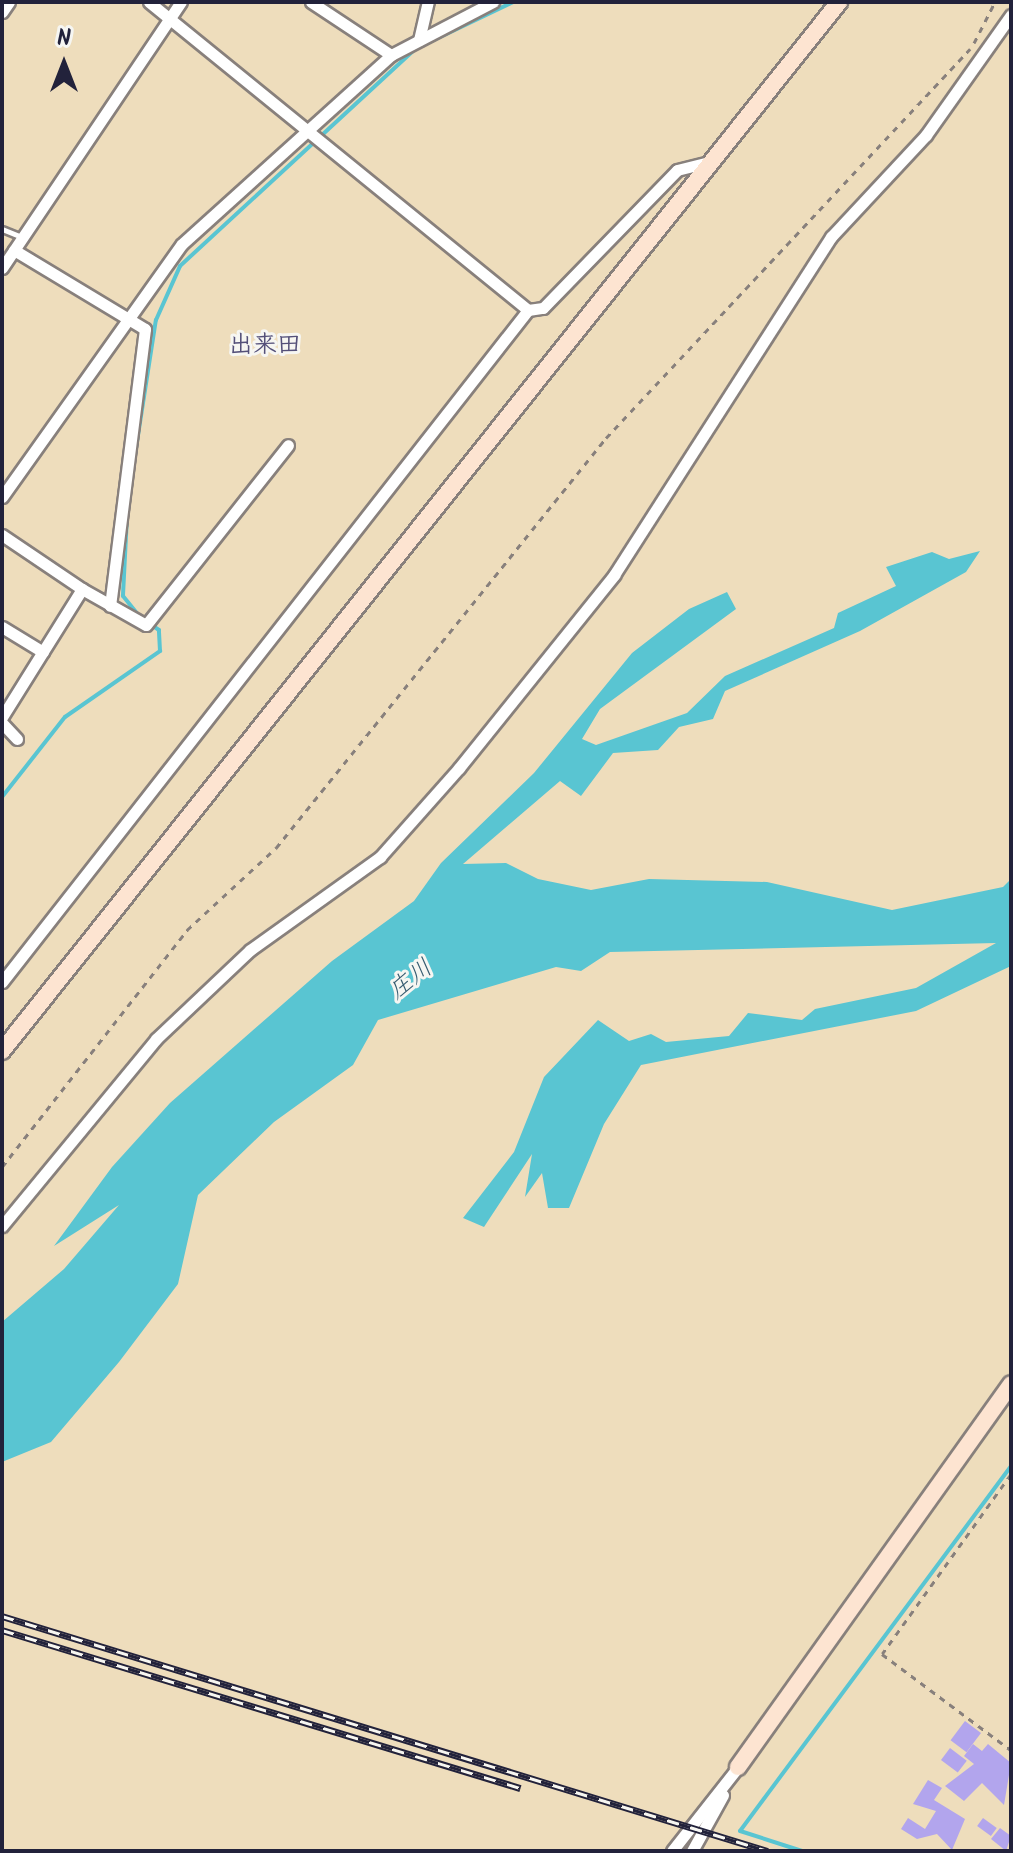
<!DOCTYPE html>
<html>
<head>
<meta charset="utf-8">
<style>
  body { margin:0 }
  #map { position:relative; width:1013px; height:1853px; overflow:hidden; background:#eeddbc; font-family:Kalam,"Klee One",sans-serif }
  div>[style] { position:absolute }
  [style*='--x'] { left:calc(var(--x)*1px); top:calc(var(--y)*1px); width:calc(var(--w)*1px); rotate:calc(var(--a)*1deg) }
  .water>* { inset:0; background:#59c5d2 }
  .stream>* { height:4px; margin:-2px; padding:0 2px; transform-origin:2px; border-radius:2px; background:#59c5d2 }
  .building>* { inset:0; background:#b2a5ed; transform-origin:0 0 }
  .path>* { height:3px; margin-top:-1.5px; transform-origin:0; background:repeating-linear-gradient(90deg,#88807c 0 6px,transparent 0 12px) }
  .roads { filter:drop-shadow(2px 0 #88807c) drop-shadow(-2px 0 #88807c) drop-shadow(0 2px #88807c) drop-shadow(0 -2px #88807c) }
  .lane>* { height:5px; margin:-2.5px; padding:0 2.5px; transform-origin:2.5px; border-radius:2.5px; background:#fff }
  .street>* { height:11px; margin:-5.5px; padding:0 5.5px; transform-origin:5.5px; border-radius:5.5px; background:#fff }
  .secondary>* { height:16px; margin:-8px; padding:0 8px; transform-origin:8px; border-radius:8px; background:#fde4d1 }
  .rail>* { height:7px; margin-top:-3.5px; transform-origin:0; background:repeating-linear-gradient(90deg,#f6f6f2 0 12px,#22223b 0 24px); box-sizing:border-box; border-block:2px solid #22223b }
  span { translate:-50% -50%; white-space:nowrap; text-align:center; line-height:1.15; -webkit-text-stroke:6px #f6f6f2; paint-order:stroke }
  .neighbourhood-label { font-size:24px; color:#545079; font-weight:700 }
  .water-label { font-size:24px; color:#355b70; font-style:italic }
  .frame { position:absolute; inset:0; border:4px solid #22223b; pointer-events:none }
  .north { position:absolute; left:24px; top:24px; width:80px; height:80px; -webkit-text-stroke:6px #f6f6f2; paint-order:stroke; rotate:0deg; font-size:22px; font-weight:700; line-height:32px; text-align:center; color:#22223b }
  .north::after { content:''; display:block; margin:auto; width:28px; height:36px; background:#22223b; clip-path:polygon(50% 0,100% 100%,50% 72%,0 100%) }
</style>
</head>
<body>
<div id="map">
  <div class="water">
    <i style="clip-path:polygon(980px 551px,966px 572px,860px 631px,725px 691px,713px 719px,679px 727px,658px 750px,613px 753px,581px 796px,560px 781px,463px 864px,506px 863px,538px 879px,591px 890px,649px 879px,767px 882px,892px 910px,1003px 887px,1011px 879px,1011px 966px,916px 1011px,641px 1065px,604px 1124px,569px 1208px,548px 1208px,542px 1173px,525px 1197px,532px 1154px,484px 1227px,463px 1218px,514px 1152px,544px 1077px,598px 1020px,629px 1041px,651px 1034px,666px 1042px,729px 1036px,748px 1013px,802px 1020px,815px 1009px,916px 988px,996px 943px,610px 952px,581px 971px,556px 967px,378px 1020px,353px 1065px,274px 1122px,198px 1195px,178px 1284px,119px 1362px,51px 1442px,2px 1462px,2px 1322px,64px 1269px,119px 1205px,54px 1246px,112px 1167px,170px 1103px,332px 961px,414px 901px,441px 863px,534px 773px,632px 653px,689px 609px,727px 592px,736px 609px,600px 709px,582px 739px,596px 745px,687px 713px,725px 676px,834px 628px,838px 613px,896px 586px,886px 567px,932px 552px,949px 559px)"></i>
  </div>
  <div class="stream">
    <i style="--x:130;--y:487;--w:169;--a:-81.2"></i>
    <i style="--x:156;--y:320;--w:59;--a:-66"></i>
    <i style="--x:180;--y:266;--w:320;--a:-42.7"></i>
    <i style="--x:415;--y:49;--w:109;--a:-25.6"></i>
    <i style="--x:127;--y:516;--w:80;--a:92.9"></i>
    <i style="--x:123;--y:596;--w:26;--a:51"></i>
    <i style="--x:2;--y:797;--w:102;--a:-51.8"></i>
    <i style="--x:65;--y:717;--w:116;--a:-34.8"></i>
    <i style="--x:160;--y:651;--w:21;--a:-93"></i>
    <i style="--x:159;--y:630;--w:11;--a:-146"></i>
    <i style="--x:802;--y:1851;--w:65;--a:-162.1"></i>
    <i style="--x:740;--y:1831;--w:455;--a:-53.4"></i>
  </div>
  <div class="building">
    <i style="left:965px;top:1721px;width:20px;height:24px;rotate:37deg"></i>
    <i style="clip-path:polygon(973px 1744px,982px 1751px,988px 1744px,1011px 1763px,1004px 1805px,982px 1783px,964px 1801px,945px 1786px,974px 1764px,964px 1756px)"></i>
    <i style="left:950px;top:1748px;width:21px;height:15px;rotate:37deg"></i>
    <i style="clip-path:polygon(928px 1780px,942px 1788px,934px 1800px,965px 1819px,952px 1850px,937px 1834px,917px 1839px,901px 1829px,908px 1818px,925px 1829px,936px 1811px,913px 1804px)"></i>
    <i style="left:983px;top:1818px;width:17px;height:10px;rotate:36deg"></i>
    <i style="clip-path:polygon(1000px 1828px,1011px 1836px,1006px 1851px,991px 1839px)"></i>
  </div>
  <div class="path">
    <i style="--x:974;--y:43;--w:46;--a:-62.9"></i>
    <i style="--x:2;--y:1167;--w:301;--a:-52"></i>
    <i style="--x:187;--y:930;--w:121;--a:-42.7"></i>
    <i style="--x:276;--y:848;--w:526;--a:-51.17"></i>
    <i style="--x:606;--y:438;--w:533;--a:-46.9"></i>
    <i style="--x:1011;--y:1474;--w:221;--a:125.6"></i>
    <i style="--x:882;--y:1654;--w:161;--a:36.7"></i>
  </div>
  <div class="roads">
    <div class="lane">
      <i style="--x:2;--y:229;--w:22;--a:22"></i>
    </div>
    <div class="street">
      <i style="--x:149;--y:2;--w:488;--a:39.1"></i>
      <i style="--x:528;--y:310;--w:15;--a:-8"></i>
      <i style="--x:543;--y:308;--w:192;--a:-45.8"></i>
      <i style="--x:677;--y:170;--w:34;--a:-14"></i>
      <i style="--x:311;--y:2;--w:96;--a:33.5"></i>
      <i style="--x:2;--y:12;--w:12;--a:-55"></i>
      <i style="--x:419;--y:40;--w:39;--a:-77"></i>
      <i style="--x:14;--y:250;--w:153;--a:31.1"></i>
      <i style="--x:145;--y:329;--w:279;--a:97.2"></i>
      <i style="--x:2;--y:268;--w:321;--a:-56.1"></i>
      <i style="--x:2;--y:497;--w:310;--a:-54.6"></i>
      <i style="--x:182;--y:244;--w:282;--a:-42.1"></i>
      <i style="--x:391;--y:55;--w:115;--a:-27.5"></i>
      <i style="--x:2;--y:535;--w:97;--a:34"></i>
      <i style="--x:82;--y:589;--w:151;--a:122"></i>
      <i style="--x:82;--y:589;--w:73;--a:29.4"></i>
      <i style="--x:146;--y:625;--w:229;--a:-51.7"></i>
      <i style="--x:2;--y:627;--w:48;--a:31.4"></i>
      <i style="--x:2;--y:723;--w:22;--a:47"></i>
      <i style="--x:2;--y:982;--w:853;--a:-51.95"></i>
      <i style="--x:2;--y:1226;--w:242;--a:-50.5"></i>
      <i style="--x:156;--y:1039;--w:129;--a:-43.4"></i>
      <i style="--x:250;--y:950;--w:160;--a:-35.6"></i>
      <i style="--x:380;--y:857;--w:119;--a:-48.4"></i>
      <i style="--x:459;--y:768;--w:248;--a:-51.2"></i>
      <i style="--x:614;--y:575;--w:402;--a:-57.3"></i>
      <i style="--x:831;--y:237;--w:139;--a:-47"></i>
      <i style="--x:926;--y:135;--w:147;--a:-54.7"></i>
      <i style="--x:672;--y:1851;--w:107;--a:-51.8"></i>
      <i style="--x:692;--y:1851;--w:64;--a:-61"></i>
    </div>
    <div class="secondary">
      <i style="--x:2;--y:1051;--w:1342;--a:-51.41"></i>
      <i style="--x:738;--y:1767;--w:470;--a:-54.5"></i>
    </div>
  </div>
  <div class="rail">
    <i style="--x:2;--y:1616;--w:801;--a:17.06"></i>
    <i style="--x:2;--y:1630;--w:542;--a:16.96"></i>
  </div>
  <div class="neighbourhood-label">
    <span style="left:265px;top:346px">出来田</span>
  </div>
  <div class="water-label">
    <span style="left:411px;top:980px;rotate:-38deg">庄川</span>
  </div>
  <div class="frame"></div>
  <div class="north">N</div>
</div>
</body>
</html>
